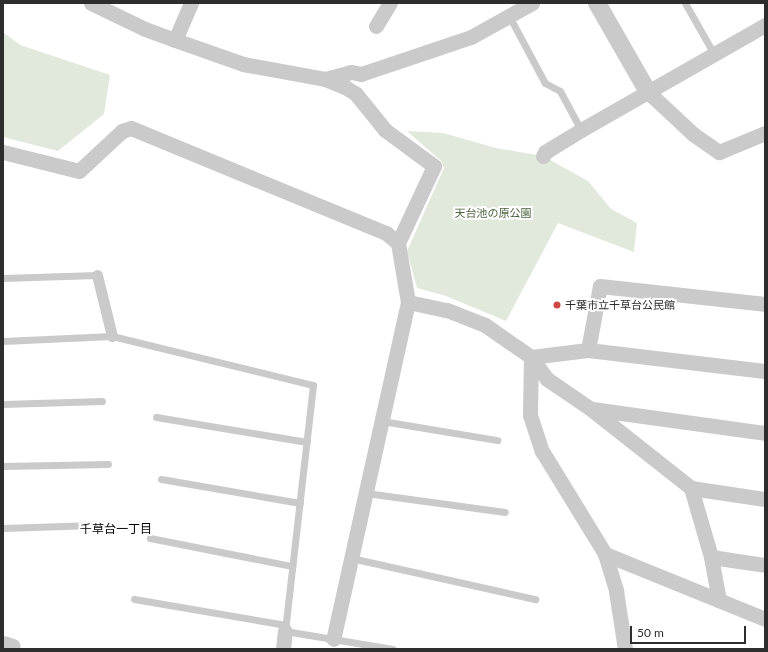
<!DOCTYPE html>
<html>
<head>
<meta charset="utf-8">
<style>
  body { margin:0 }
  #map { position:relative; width:768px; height:652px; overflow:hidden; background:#fff; font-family:Lato,"Noto Sans JP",sans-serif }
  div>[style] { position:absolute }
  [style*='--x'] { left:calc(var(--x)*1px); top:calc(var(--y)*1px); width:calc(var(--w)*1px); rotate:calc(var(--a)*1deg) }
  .green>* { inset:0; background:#e1e9dc }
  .service>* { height:7px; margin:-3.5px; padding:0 3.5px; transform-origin:3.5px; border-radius:3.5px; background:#cacaca }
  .pedestrian>* { height:11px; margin:-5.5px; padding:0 5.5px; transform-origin:5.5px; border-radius:5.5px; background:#cacaca }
  .minor>* { height:15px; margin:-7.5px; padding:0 7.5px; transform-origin:7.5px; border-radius:7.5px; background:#cacaca }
  .tertiary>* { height:18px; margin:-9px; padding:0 9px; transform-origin:9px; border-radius:9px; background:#cacaca }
  .dots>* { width:11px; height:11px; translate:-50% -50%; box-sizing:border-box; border:2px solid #fff; border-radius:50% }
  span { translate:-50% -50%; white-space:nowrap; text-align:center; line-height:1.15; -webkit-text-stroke:4px #fff; paint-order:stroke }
  .park-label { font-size:11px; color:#4d6340 }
  .poi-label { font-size:11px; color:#2d2d2d }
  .left { translate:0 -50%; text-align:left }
  .neighbourhood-label { font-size:12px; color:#000 }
  .frame { position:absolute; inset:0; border:4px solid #2d2d2d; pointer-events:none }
  .scale { position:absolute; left:630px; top:626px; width:116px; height:18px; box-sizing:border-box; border:2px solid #2d2d2d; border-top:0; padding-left:5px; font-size:12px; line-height:14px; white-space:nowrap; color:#2d2d2d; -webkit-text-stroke:3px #fff; paint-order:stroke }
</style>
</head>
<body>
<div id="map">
  <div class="green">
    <i style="clip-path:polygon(3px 32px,20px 45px,110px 75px,104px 114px,58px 151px,3px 137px)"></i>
    <i style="clip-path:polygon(407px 131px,443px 133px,496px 148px,543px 156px,588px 181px,611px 209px,637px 223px,634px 252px,558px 223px,506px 321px,446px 296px,417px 288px,407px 251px,444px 168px,441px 161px)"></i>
  </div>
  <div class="service">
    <i style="--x:685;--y:3;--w:59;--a:60.4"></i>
    <i style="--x:509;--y:16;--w:76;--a:61.8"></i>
    <i style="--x:545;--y:83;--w:17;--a:28"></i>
    <i style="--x:560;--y:91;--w:44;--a:61.7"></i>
    <i style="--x:3;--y:278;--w:94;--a:-1.8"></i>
    <i style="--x:3;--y:341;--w:109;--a:-2.6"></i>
    <i style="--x:112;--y:336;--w:207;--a:13.7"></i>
    <i style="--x:313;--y:385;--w:248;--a:96.5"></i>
    <i style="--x:285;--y:631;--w:109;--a:9.5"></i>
    <i style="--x:3;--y:404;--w:99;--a:-1.7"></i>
    <i style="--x:156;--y:417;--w:153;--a:9.4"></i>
    <i style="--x:382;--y:421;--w:117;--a:9.4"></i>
    <i style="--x:3;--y:466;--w:105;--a:-1.1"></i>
    <i style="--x:161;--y:479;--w:141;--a:9.8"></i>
    <i style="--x:366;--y:493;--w:140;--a:7.8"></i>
    <i style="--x:3;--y:528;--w:91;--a:-1.9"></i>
    <i style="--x:150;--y:538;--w:145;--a:11.2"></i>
    <i style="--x:351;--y:558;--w:189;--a:12.6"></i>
    <i style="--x:134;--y:599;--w:154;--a:9.7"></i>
  </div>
  <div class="pedestrian">
    <i style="--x:97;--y:275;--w:63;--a:76.2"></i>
  </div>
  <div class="minor">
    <i style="--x:91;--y:3;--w:60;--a:25.7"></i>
    <i style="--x:145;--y:29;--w:32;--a:20"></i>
    <i style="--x:191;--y:3;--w:40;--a:113.4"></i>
    <i style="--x:175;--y:40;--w:72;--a:19.4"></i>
    <i style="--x:243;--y:64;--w:83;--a:10.4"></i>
    <i style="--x:325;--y:79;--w:22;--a:22"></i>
    <i style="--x:345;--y:87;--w:13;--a:32"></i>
    <i style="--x:356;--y:94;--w:46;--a:51.1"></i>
    <i style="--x:385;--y:130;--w:61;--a:36.3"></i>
    <i style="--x:434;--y:166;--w:85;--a:115.1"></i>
    <i style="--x:398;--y:243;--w:60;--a:80.4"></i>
    <i style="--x:408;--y:302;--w:345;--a:102.5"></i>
    <i style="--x:376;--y:26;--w:27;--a:-59"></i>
    <i style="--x:325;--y:79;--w:27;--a:-15"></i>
    <i style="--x:351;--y:72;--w:10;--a:11"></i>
    <i style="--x:361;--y:74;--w:116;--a:-18.6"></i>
    <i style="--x:471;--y:37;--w:70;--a:-29.1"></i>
    <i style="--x:648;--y:92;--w:62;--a:43"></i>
    <i style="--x:693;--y:134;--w:32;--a:35"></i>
    <i style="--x:719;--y:152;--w:50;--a:-22.4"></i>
    <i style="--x:3;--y:152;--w:78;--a:14"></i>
    <i style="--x:79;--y:171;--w:59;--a:-42.9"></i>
    <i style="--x:122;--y:131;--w:9;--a:-18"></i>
    <i style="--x:131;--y:128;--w:276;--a:22.4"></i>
    <i style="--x:386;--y:233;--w:16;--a:40"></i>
    <i style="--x:543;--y:156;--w:4;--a:-63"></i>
    <i style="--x:545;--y:152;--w:42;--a:-31.4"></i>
    <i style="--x:581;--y:130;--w:212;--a:-29.7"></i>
    <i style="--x:408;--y:302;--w:40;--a:12"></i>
    <i style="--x:447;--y:310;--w:41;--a:21.5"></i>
    <i style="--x:485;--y:325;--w:56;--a:34.8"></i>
    <i style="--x:531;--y:357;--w:57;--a:-7"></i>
    <i style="--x:588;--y:350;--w:178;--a:6.8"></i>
    <i style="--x:588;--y:350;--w:65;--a:-79.4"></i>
    <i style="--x:600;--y:286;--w:166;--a:6.2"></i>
    <i style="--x:531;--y:357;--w:58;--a:91"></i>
    <i style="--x:530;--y:415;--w:38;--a:72"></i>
    <i style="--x:542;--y:451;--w:121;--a:58.5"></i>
    <i style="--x:605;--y:554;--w:39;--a:73"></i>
    <i style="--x:616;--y:591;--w:59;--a:81.2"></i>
    <i style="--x:531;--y:357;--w:27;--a:54"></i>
    <i style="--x:547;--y:379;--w:53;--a:34.3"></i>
    <i style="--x:591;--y:409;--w:127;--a:38.3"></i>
    <i style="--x:691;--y:488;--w:75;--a:8.5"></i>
    <i style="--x:592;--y:409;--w:175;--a:7.9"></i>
    <i style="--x:691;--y:488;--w:72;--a:73.8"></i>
    <i style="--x:711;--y:557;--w:44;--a:79.5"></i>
    <i style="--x:605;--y:554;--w:173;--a:22.1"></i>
    <i style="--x:711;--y:557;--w:55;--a:8.4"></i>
    <i style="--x:3;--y:643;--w:10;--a:17"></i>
    <i style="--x:283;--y:649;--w:18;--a:-84"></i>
  </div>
  <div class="tertiary">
    <i style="--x:597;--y:3;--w:103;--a:60.2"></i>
  </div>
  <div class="dots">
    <i style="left:557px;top:305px;background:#cf4844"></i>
  </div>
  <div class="park-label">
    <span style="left:493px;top:213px">天台池の原公園</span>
  </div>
  <div class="poi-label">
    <span class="left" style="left:565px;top:305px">千葉市立千草台公民館</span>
  </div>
  <div class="neighbourhood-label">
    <span style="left:116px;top:529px">千草台一丁目</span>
  </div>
  <div class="frame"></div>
  <div class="scale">50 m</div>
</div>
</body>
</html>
